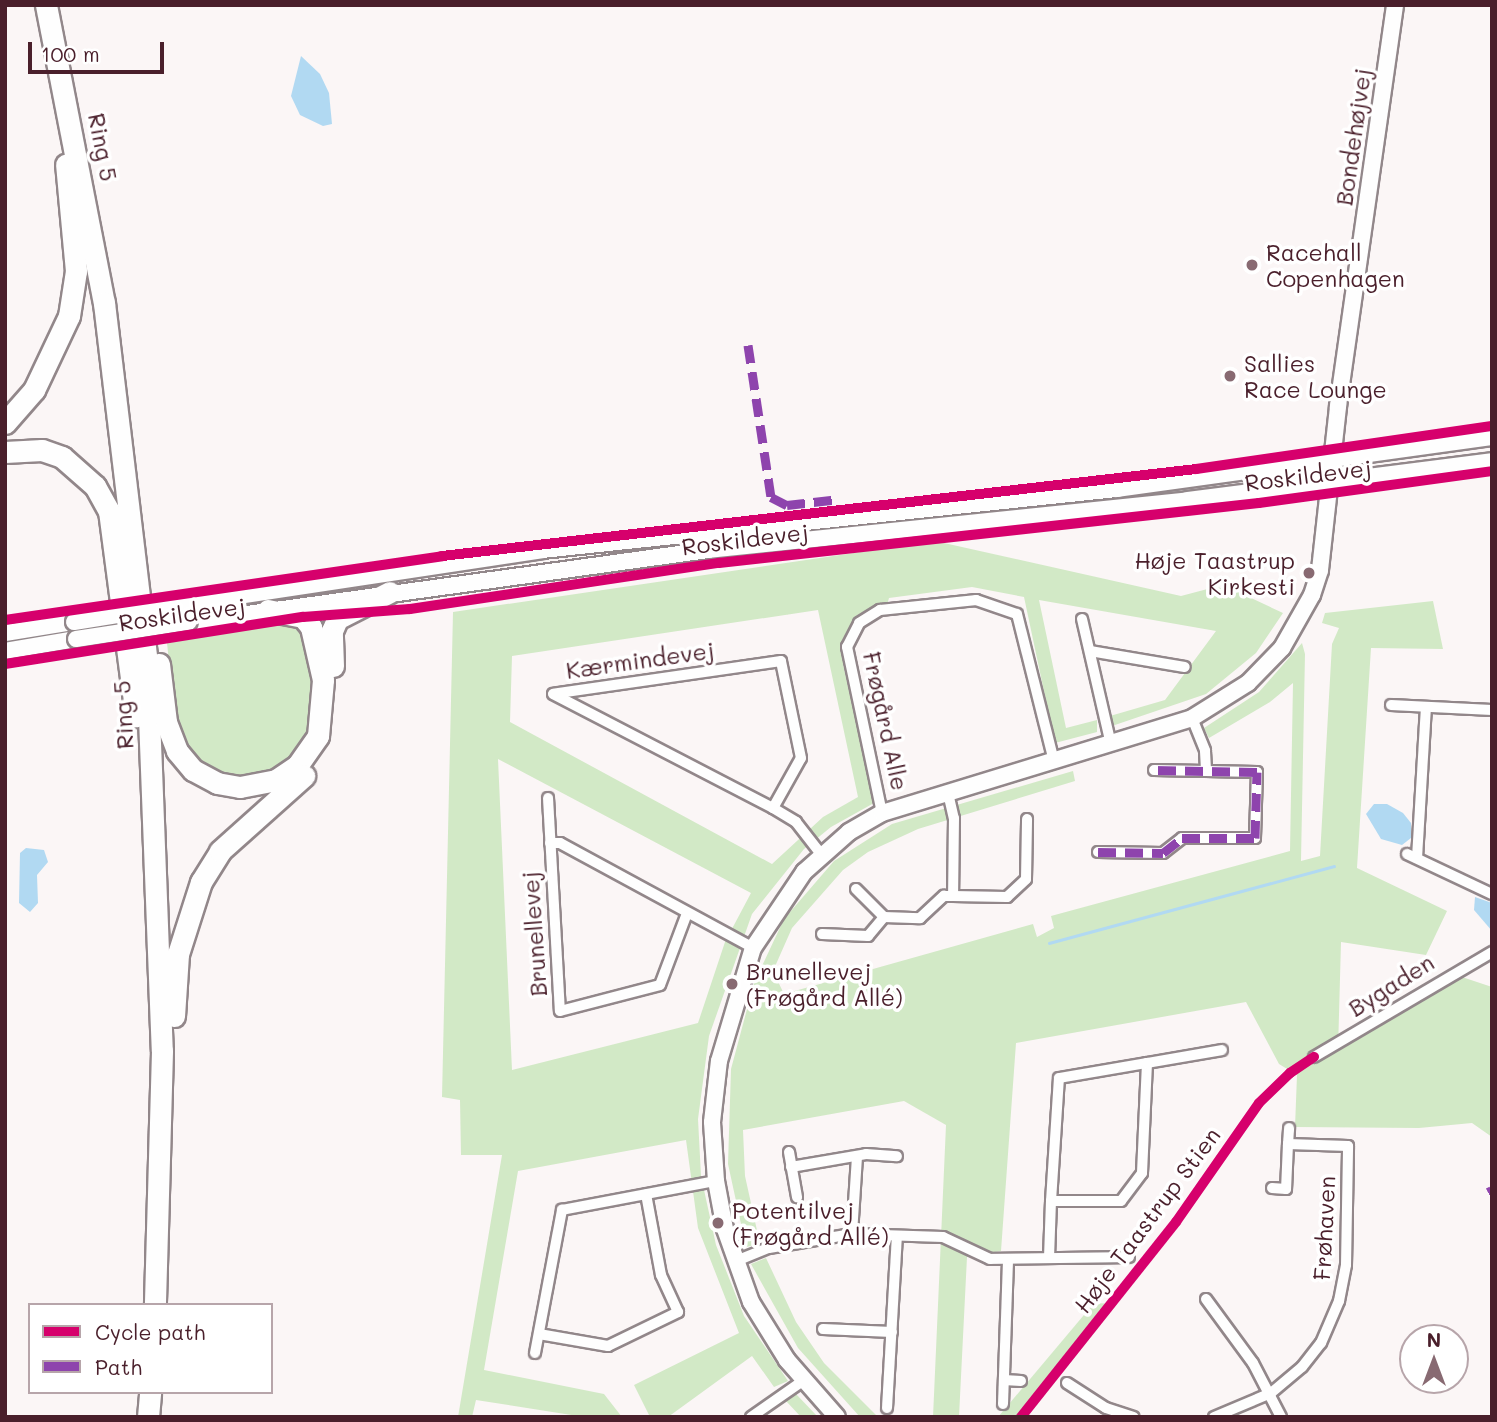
<!DOCTYPE html>
<html>
<head>
<meta charset="utf-8">
<style>
  body { margin:0 }
  #map { position:relative; width:1497px; height:1422px; overflow:hidden; background:#fbf6f6; font-family:Mali,sans-serif }
  div>[style] { position:absolute }
  [style*='--x'] { left:calc(var(--x)*1px); top:calc(var(--y)*1px); width:calc(var(--w)*1px); rotate:calc(var(--a)*1deg) }
  .green>* { inset:0; background:#d2e9c6 }
  .water>* { inset:0; background:#b1d9f2 }
  .stream>* { height:2.5px; margin:-1.25px; padding:0 1.25px; transform-origin:1.25px; border-radius:1.25px; background:#b1d9f2 }
  .roads { filter:drop-shadow(2px 0 #92878a) drop-shadow(-2px 0 #92878a) drop-shadow(0 2px #92878a) drop-shadow(0 -2px #92878a) }
  .street>* { height:10px; margin:-5px; padding:0 5px; transform-origin:5px; border-radius:5px; background:#fefefe }
  .secondary>* { height:16px; margin:-8px; padding:0 8px; transform-origin:8px; border-radius:8px; background:#fefefe }
  .highway>* { height:21px; margin:-10.5px; padding:0 10.5px; transform-origin:10.5px; border-radius:10.5px; background:#fefefe }
  .bridges { filter:drop-shadow(2px 0 #92878a) drop-shadow(-2px 0 #92878a) drop-shadow(0 2px #92878a) drop-shadow(0 -2px #92878a) }
  .secondary-bridge>* { height:16px; margin:-8px; padding:0 8px; transform-origin:8px; border-radius:8px; background:#fefefe }
  .quiet>* { height:9px; margin-top:-4.5px; transform-origin:0; background:repeating-linear-gradient(90deg,#8e44ad 0 18px,transparent 0 27px) }
  .cycleway>* { height:10px; margin:-5px; padding:0 5px; transform-origin:5px; border-radius:5px; background:#d6006c }
  .dots>* { width:19px; height:19px; translate:-50% -50%; box-sizing:border-box; border:4px solid #fff; border-radius:50% }
  span { translate:-50% -50%; white-space:nowrap; text-align:center; line-height:1.15; -webkit-text-stroke:7px #fff; paint-order:stroke }
  .street-label { font-size:23px; color:#4a1f2b }
  .poi-label { font-size:23px; color:#4a1f2b }
  .left { translate:0 -50%; text-align:left }
  .right { translate:-100% -50%; text-align:right }
  .frame { position:absolute; inset:0; border:7px solid #4a1f2b; pointer-events:none }
  .legend { position:absolute; left:28px; top:1303px; width:245px; height:91px; box-sizing:border-box; background:#fff; border:2px solid #b7a5aa; margin:0; padding:9px 12px; list-style:none; font-size:21px; color:#4a1f2b }
  .legend li { display:flex; align-items:center; gap:14px; height:35px }
  .legend b { width:35px; border:2px solid #b7a5aa }
  .north { position:absolute; left:1399px; top:1324px; width:70px; height:70px; box-sizing:border-box; background:#fff; border:2px solid #b7a5aa; border-radius:50%; rotate:0deg; font-size:19px; font-weight:700; line-height:28px; text-align:center; color:#4a1f2b }
  .north::after { content:''; display:block; margin:auto; width:24px; height:32px; background:#886a72; clip-path:polygon(50% 0,100% 100%,50% 72%,0 100%) }
  .scale { position:absolute; left:28px; top:42px; width:136px; height:32px; box-sizing:border-box; border:4px solid #4a1f2b; border-top:0; padding-left:9px; font-size:21px; line-height:24px; white-space:nowrap; color:#4a1f2b; -webkit-text-stroke:5px #fff; paint-order:stroke }
</style>
</head>
<body>
<div id="map">
  <div class="green">
    <i style="clip-path:polygon(evenodd,935px 541px,1181px 596px,1215px 587px,1234px 590px,1283px 613px,1256px 653px,1206px 694px,1112px 726px,1110px 716px,1165px 700px,1216px 631px,1039px 600px,1066px 728px,1097px 720px,1097px 732px,1055px 743px,1024px 597px,972px 587px,889px 598px,887px 605px,858px 618px,845px 639px,843px 664px,874px 803px,831px 827px,804px 849px,752px 914px,709px 1036px,698px 1119px,701px 1176px,716px 1245px,744px 1316px,788px 1381px,774px 1387px,752px 1356px,668px 1417px,650px 1417px,634px 1385px,739px 1333px,698px 1228px,686px 1140px,518px 1171px,484px 1370px,604px 1394px,622px 1417px,584px 1417px,476px 1400px,472px 1417px,458px 1417px,502px 1155px,461px 1155px,460px 1100px,442px 1097px,453px 612px,935px 541px,818px 610px,858px 797px,823px 817px,772px 864px,510px 722px,512px 656px,818px 610px,935px 541px,498px 759px,751px 893px,725px 942px,698px 1023px,512px 1070px,498px 759px)"></i>
    <i style="clip-path:polygon(1433px 601px,1443px 649px,1371px 648px,1357px 868px,1447px 911px,1426px 955px,1341px 942px,1338px 1051px,1462px 977px,1492px 987px,1492px 1137px,1472px 1123px,1419px 1128px,1295px 1127px,1297px 1075px,1279px 1064px,1246px 1002px,1016px 1043px,1001px 1251px,967px 1257px,959px 1417px,933px 1417px,946px 1125px,904px 1101px,743px 1130px,745px 1176px,760px 1244px,746px 1247px,728px 1164px,731px 1069px,754px 983px,784px 919px,834px 861px,892px 824px,1073px 771px,1075px 781px,918px 829px,868px 852px,843px 870px,792px 928px,773px 971px,784px 994px,1033px 924px,1037px 937px,1054px 928px,1051px 916px,1290px 851px,1293px 683px,1270px 702px,1209px 738px,1204px 728px,1259px 692px,1302px 643px,1305px 654px,1301px 861px,1320px 856px,1332px 644px,1339px 628px,1322px 623px,1325px 613px)"></i>
    <i style="clip-path:polygon(298px 621px,312px 636px,314px 729px,293px 764px,239px 781px,197px 763px,177px 736px,167px 643px)"></i>
    <i style="clip-path:polygon(766px 1258px,796px 1322px,824px 1363px,878px 1417px,860px 1417px,798px 1348px,751px 1264px)"></i>
    <i style="clip-path:polygon(1094px 1303px,1117px 1304px,1027px 1417px,998px 1417px)"></i>
    <i style="clip-path:polygon(796px 1394px,818px 1417px,801px 1417px,786px 1401px)"></i>
  </div>
  <div class="water">
    <i style="clip-path:polygon(301px 56px,320px 74px,329px 93px,332px 124px,323px 126px,300px 115px,291px 96px)"></i>
    <i style="clip-path:polygon(1374px 804px,1387px 804px,1403px 813px,1411px 823px,1411px 838px,1402px 845px,1381px 839px,1366px 814px)"></i>
    <i style="clip-path:polygon(26px 848px,44px 850px,48px 862px,37px 875px,38px 903px,30px 912px,19px 903px,20px 853px)"></i>
    <i style="clip-path:polygon(1475px 897px,1492px 903px,1492px 931px,1474px 910px)"></i>
  </div>
  <div class="stream">
    <i style="--x:1049;--y:943;--w:295;--a:-15.1"></i>
  </div>
  <div class="roads">
    <div class="street">
      <i style="--x:1082;--y:619;--w:129;--a:77"></i>
      <i style="--x:1090;--y:651;--w:96;--a:9.6"></i>
      <i style="--x:1391;--y:705;--w:101;--a:2.8"></i>
      <i style="--x:1192;--y:718;--w:35;--a:68"></i>
      <i style="--x:1205;--y:751;--w:20;--a:87"></i>
      <i style="--x:948;--y:793;--w:26;--a:77"></i>
      <i style="--x:954;--y:818;--w:78;--a:90.7"></i>
      <i style="--x:953;--y:896;--w:54;--a:1.1"></i>
      <i style="--x:1007;--y:897;--w:26;--a:-43"></i>
      <i style="--x:1026;--y:879;--w:60;--a:-89"></i>
      <i style="--x:548;--y:798;--w:213;--a:86.8"></i>
      <i style="--x:560;--y:1011;--w:103;--a:-14.6"></i>
      <i style="--x:660;--y:985;--w:77;--a:-69.4"></i>
      <i style="--x:773;--y:808;--w:57;--a:-60.8"></i>
      <i style="--x:801;--y:758;--w:99;--a:-101.7"></i>
      <i style="--x:781;--y:661;--w:230;--a:171.8"></i>
      <i style="--x:553;--y:694;--w:248;--a:27.4"></i>
      <i style="--x:773;--y:808;--w:27;--a:31"></i>
      <i style="--x:796;--y:822;--w:41;--a:52"></i>
      <i style="--x:882;--y:813;--w:170;--a:-101.9"></i>
      <i style="--x:847;--y:647;--w:27;--a:-63"></i>
      <i style="--x:859;--y:623;--w:25;--a:-32"></i>
      <i style="--x:880;--y:610;--w:97;--a:-5.9"></i>
      <i style="--x:976;--y:600;--w:43;--a:18.9"></i>
      <i style="--x:1017;--y:614;--w:152;--a:75.9"></i>
      <i style="--x:550;--y:843;--w:10;--a:0"></i>
      <i style="--x:560;--y:843;--w:220;--a:28.5"></i>
      <i style="--x:1098;--y:852;--w:65;--a:0.9"></i>
      <i style="--x:1163;--y:853;--w:24;--a:-38"></i>
      <i style="--x:1182;--y:838;--w:73;--a:0"></i>
      <i style="--x:1255;--y:838;--w:66;--a:-88.3"></i>
      <i style="--x:1257;--y:772;--w:103;--a:-178.9"></i>
      <i style="--x:1407;--y:854;--w:94;--a:25.2"></i>
      <i style="--x:1417;--y:858;--w:151;--a:-86.6"></i>
      <i style="--x:856;--y:889;--w:40;--a:45"></i>
      <i style="--x:884;--y:917;--w:36;--a:2"></i>
      <i style="--x:920;--y:918;--w:33;--a:-43"></i>
      <i style="--x:944;--y:896;--w:9;--a:0"></i>
      <i style="--x:822;--y:934;--w:46;--a:2.5"></i>
      <i style="--x:868;--y:936;--w:25;--a:-50"></i>
      <i style="--x:1314;--y:1057;--w:207;--a:-30.5"></i>
      <i style="--x:1288;--y:1144;--w:16;--a:-86"></i>
      <i style="--x:789;--y:1152;--w:46;--a:79.9"></i>
      <i style="--x:791;--y:1167;--w:76;--a:-9.8"></i>
      <i style="--x:866;--y:1154;--w:31;--a:4"></i>
      <i style="--x:1051;--y:1201;--w:123;--a:-86.3"></i>
      <i style="--x:1059;--y:1078;--w:89;--a:-9.7"></i>
      <i style="--x:852;--y:1234;--w:78;--a:-86.3"></i>
      <i style="--x:1049;--y:1258;--w:57;--a:-88"></i>
      <i style="--x:1051;--y:1201;--w:70;--a:0"></i>
      <i style="--x:1121;--y:1201;--w:35;--a:-53"></i>
      <i style="--x:1142;--y:1173;--w:110;--a:-87.4"></i>
      <i style="--x:1147;--y:1063;--w:76;--a:-9.8"></i>
      <i style="--x:736;--y:1261;--w:35;--a:-22"></i>
      <i style="--x:769;--y:1248;--w:84;--a:-9.6"></i>
      <i style="--x:852;--y:1234;--w:91;--a:1.9"></i>
      <i style="--x:943;--y:1237;--w:52;--a:25.1"></i>
      <i style="--x:990;--y:1259;--w:139;--a:-0.8"></i>
      <i style="--x:1206;--y:1299;--w:79;--a:53.7"></i>
      <i style="--x:1253;--y:1363;--w:61;--a:62.6"></i>
      <i style="--x:823;--y:1329;--w:69;--a:2.5"></i>
      <i style="--x:539;--y:1334;--w:70;--a:9.9"></i>
      <i style="--x:608;--y:1346;--w:78;--a:-25.9"></i>
      <i style="--x:678;--y:1312;--w:41;--a:-114.7"></i>
      <i style="--x:661;--y:1275;--w:82;--a:-100.5"></i>
      <i style="--x:535;--y:1353;--w:146;--a:-79.3"></i>
      <i style="--x:562;--y:1210;--w:157;--a:-10.7"></i>
      <i style="--x:1004;--y:1380;--w:17;--a:3"></i>
      <i style="--x:1067;--y:1383;--w:46;--a:32.7"></i>
      <i style="--x:1106;--y:1408;--w:29;--a:18"></i>
      <i style="--x:1003;--y:1404;--w:145;--a:-88"></i>
      <i style="--x:887;--y:1408;--w:172;--a:-86.7"></i>
      <i style="--x:751;--y:1417;--w:65;--a:-34.9"></i>
      <i style="--x:1214;--y:1417;--w:62;--a:-22.8"></i>
      <i style="--x:1271;--y:1393;--w:40;--a:-40"></i>
      <i style="--x:1302;--y:1367;--w:31;--a:-52"></i>
      <i style="--x:1321;--y:1343;--w:46;--a:-66.8"></i>
      <i style="--x:1339;--y:1301;--w:37;--a:-79"></i>
      <i style="--x:1346;--y:1265;--w:119;--a:-89"></i>
      <i style="--x:1348;--y:1146;--w:60;--a:-178.1"></i>
      <i style="--x:1288;--y:1144;--w:45;--a:92.5"></i>
      <i style="--x:1286;--y:1189;--w:14;--a:-176"></i>
    </div>
    <div class="secondary">
      <i style="--x:186;--y:604;--w:360;--a:-8.6"></i>
      <i style="--x:542;--y:550;--w:578;--a:-6.06"></i>
      <i style="--x:1117;--y:489;--w:379;--a:-7.9"></i>
      <i style="--x:189;--y:622;--w:524;--a:-7.9"></i>
      <i style="--x:708;--y:550;--w:483;--a:-5.9"></i>
      <i style="--x:1188;--y:500;--w:306;--a:-7.3"></i>
      <i style="--x:5;--y:633;--w:70;--a:-9.1"></i>
      <i style="--x:5;--y:651;--w:72;--a:-9.6"></i>
      <i style="--x:837;--y:1417;--w:76;--a:-131.3"></i>
      <i style="--x:787;--y:1360;--w:68;--a:-121.8"></i>
      <i style="--x:751;--y:1302;--w:77;--a:-109.6"></i>
      <i style="--x:725;--y:1229;--w:49;--a:-100.6"></i>
      <i style="--x:716;--y:1181;--w:59;--a:-93.9"></i>
      <i style="--x:712;--y:1122;--w:61;--a:-83.5"></i>
      <i style="--x:719;--y:1061;--w:118;--a:-73.3"></i>
      <i style="--x:753;--y:948;--w:92;--a:-56.1"></i>
      <i style="--x:804;--y:872;--w:60;--a:-41.6"></i>
      <i style="--x:849;--y:832;--w:38;--a:-30"></i>
      <i style="--x:882;--y:813;--w:324;--a:-17"></i>
      <i style="--x:1192;--y:718;--w:66;--a:-32"></i>
      <i style="--x:1248;--y:683;--w:49;--a:-45.8"></i>
      <i style="--x:1282;--y:648;--w:61;--a:-60.5"></i>
      <i style="--x:1312;--y:595;--w:26;--a:-72"></i>
      <i style="--x:1320;--y:570;--w:165;--a:-83.7"></i>
      <i style="--x:1338;--y:406;--w:405;--a:-81.9"></i>
    </div>
    <div class="highway">
      <i style="--x:46;--y:5;--w:304;--a:79"></i>
      <i style="--x:104;--y:303;--w:365;--a:83.2"></i>
      <i style="--x:147;--y:665;--w:386;--a:87.8"></i>
      <i style="--x:162;--y:1051;--w:254;--a:91.6"></i>
      <i style="--x:5;--y:423;--w:44;--a:-48.7"></i>
      <i style="--x:34;--y:390;--w:82;--a:-64.7"></i>
      <i style="--x:69;--y:316;--w:46;--a:-81.2"></i>
      <i style="--x:76;--y:271;--w:107;--a:-95.3"></i>
      <i style="--x:5;--y:452;--w:37;--a:-3"></i>
      <i style="--x:42;--y:450;--w:21;--a:19"></i>
      <i style="--x:62;--y:457;--w:44;--a:41.3"></i>
      <i style="--x:95;--y:486;--w:29;--a:61"></i>
      <i style="--x:109;--y:511;--w:207;--a:82.5"></i>
      <i style="--x:159;--y:664;--w:58;--a:83.1"></i>
      <i style="--x:166;--y:722;--w:31;--a:69"></i>
      <i style="--x:177;--y:751;--w:25;--a:50"></i>
      <i style="--x:193;--y:770;--w:27;--a:28"></i>
      <i style="--x:217;--y:783;--w:23;--a:10"></i>
      <i style="--x:240;--y:787;--w:37;--a:-11"></i>
      <i style="--x:276;--y:780;--w:25;--a:-34"></i>
      <i style="--x:297;--y:766;--w:37;--a:-55"></i>
      <i style="--x:318;--y:736;--w:56;--a:-84.9"></i>
      <i style="--x:323;--y:680;--w:54;--a:-102.8"></i>
      <i style="--x:311;--y:627;--w:13;--a:-129"></i>
      <i style="--x:303;--y:617;--w:36;--a:-169"></i>
      <i style="--x:333;--y:666;--w:35;--a:-92"></i>
      <i style="--x:332;--y:631;--w:13;--a:-67"></i>
      <i style="--x:337;--y:619;--w:59;--a:-27"></i>
      <i style="--x:174;--y:1016;--w:62;--a:-86.3"></i>
      <i style="--x:178;--y:954;--w:76;--a:-72.3"></i>
      <i style="--x:201;--y:882;--w:36;--a:-58"></i>
      <i style="--x:220;--y:851;--w:113;--a:-41.8"></i>
      <i style="--x:148;--y:1417;--w:25;--a:-85"></i>
    </div>
  </div>
  <div class="bridges">
    <div class="secondary-bridge">
      <i style="--x:74;--y:622;--w:113;--a:-9.1"></i>
      <i style="--x:76;--y:639;--w:114;--a:-8.6"></i>
    </div>
  </div>
  <div class="quiet">
    <i style="--x:748;--y:345;--w:154;--a:81.4"></i>
    <i style="--x:771;--y:497;--w:18;--a:27"></i>
    <i style="--x:787;--y:505;--w:53;--a:-6.5"></i>
    <i style="--x:1098;--y:852;--w:65;--a:0.9"></i>
    <i style="--x:1163;--y:853;--w:24;--a:-38"></i>
    <i style="--x:1182;--y:838;--w:73;--a:0"></i>
    <i style="--x:1255;--y:838;--w:66;--a:-88.3"></i>
    <i style="--x:1257;--y:772;--w:103;--a:-178.9"></i>
    <i style="--x:1488;--y:1192;--w:4;--a:-27"></i>
  </div>
  <div class="cycleway">
    <i style="--x:5;--y:620;--w:442;--a:-8.3"></i>
    <i style="--x:442;--y:556;--w:759;--a:-6.58"></i>
    <i style="--x:1196;--y:469;--w:299;--a:-8.3"></i>
    <i style="--x:5;--y:664;--w:302;--a:-9"></i>
    <i style="--x:303;--y:617;--w:107;--a:-4.3"></i>
    <i style="--x:410;--y:609;--w:312;--a:-8.5"></i>
    <i style="--x:719;--y:563;--w:543;--a:-6.34"></i>
    <i style="--x:1259;--y:503;--w:235;--a:-7.8"></i>
    <i style="--x:1021;--y:1417;--w:249;--a:-51.5"></i>
    <i style="--x:1176;--y:1222;--w:145;--a:-55.1"></i>
    <i style="--x:1259;--y:1103;--w:43;--a:-44.1"></i>
    <i style="--x:1290;--y:1073;--w:29;--a:-34"></i>
  </div>
  <div class="dots">
    <i style="left:1252px;top:265px;background:#886a72"></i>
    <i style="left:1230px;top:376px;background:#886a72"></i>
    <i style="left:1309px;top:573px;background:#886a72"></i>
    <i style="left:732px;top:984px;background:#886a72"></i>
    <i style="left:718px;top:1223px;background:#886a72"></i>
  </div>
  <div class="street-label">
    <span style="left:1353px;top:137px;rotate:-82deg">Bondehøjvej</span>
    <span style="left:103px;top:147px;rotate:79deg">Ring 5</span>
    <span style="left:1308px;top:475px;rotate:-7deg">Roskildevej</span>
    <span style="left:745px;top:539px;rotate:-7deg">Roskildevej</span>
    <span style="left:182px;top:614px;rotate:-8deg">Roskildevej</span>
    <span style="left:640px;top:660px;rotate:-8deg">Kærmindevej</span>
    <span style="left:123px;top:715px;rotate:-93deg">Ring 5</span>
    <span style="left:886px;top:721px;rotate:78deg">Frøgård Alle</span>
    <span style="left:534px;top:934px;rotate:-94deg">Brunellevej</span>
    <span style="left:1391px;top:985px;rotate:-32deg">Bygaden</span>
    <span style="left:1147px;top:1220px;rotate:-53deg">Høje Taastrup Stien</span>
    <span style="left:1324px;top:1228px;rotate:-87deg">Frøhaven</span>
  </div>
  <div class="poi-label">
    <span class="left" style="left:1266px;top:265px">Racehall<br>Copenhagen</span>
    <span class="left" style="left:1244px;top:376px">Sallies<br>Race Lounge</span>
    <span class="right" style="left:1295px;top:573px">Høje Taastrup<br>Kirkesti</span>
    <span class="left" style="left:746px;top:984px">Brunellevej<br>(Frøgård Allé)</span>
    <span class="left" style="left:732px;top:1223px">Potentilvej<br>(Frøgård Allé)</span>
  </div>
  <div class="frame"></div>
  <ul class="legend">
  <li><b style="height:9px;background:#d6006c"></b>Cycle path</li>
  <li><b style="height:9px;background:#8e44ad"></b>Path</li>
  </ul>
  <div class="north">N</div>
  <div class="scale">100 m</div>
</div>
</body>
</html>
